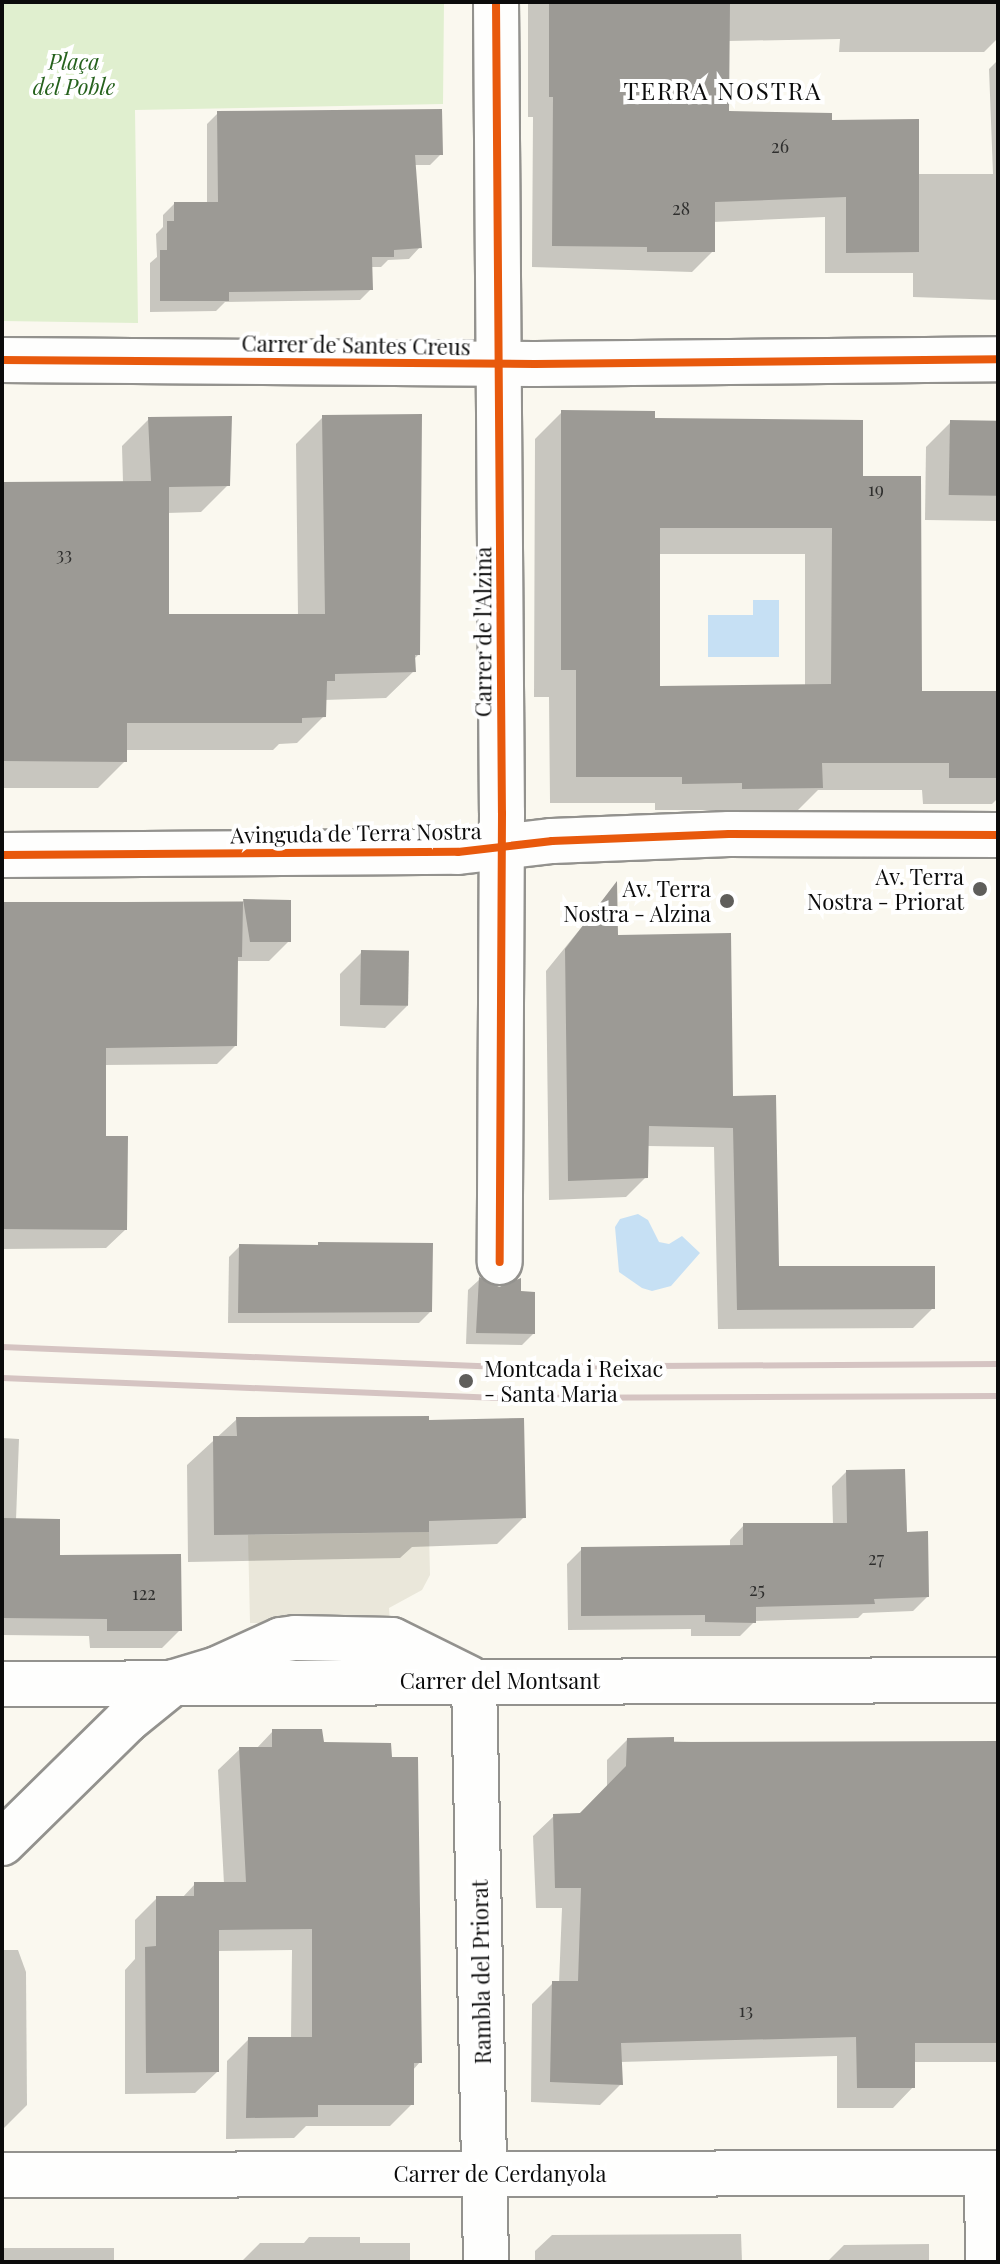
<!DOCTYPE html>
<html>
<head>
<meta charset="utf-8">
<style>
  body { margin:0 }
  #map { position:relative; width:1000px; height:2264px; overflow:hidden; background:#faf8ef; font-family:"Playfair Display",serif }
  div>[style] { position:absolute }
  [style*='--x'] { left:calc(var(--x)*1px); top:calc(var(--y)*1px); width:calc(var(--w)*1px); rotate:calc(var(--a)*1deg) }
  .green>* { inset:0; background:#e0efcf }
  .plaza>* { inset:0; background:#eae7da }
  .water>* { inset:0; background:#c6e0f4 }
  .shadow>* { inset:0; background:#0003; transform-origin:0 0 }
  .building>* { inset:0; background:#9c9a95; transform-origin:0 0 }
  .roads { filter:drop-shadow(2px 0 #93928e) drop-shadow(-2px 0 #93928e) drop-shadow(0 2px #93928e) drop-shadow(0 -2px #93928e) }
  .street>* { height:44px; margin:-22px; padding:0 22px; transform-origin:22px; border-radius:22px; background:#fefefd }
  .rail>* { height:6px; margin:-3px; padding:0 3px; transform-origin:3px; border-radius:3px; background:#d5c4c2 }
  .cycleway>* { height:8px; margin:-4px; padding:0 4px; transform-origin:4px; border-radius:4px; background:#e8590c }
  .dots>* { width:22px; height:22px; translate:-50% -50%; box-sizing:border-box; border:4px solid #fff; border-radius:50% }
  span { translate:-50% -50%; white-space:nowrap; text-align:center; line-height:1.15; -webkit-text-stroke:8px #fff; paint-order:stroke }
  .number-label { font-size:18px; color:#2f2f2e }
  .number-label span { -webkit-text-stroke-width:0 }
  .park-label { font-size:22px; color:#26621d; font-style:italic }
  .street-label { font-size:22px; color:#0b0b0b }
  .poi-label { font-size:22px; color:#0b0b0b }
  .right { translate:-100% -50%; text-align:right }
  .left { translate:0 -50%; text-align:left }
  .neighbourhood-label { font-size:24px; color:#0b0b0b; letter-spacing:2px }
  .frame { position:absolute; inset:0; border:4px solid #0b0b0b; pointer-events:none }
</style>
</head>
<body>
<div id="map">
  <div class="green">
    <i style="clip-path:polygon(2px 2px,444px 2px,443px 104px,135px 110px,138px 323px,2px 321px)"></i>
  </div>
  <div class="plaza">
    <i style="clip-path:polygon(429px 1532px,430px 1575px,422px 1590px,389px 1608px,390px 1622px,250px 1623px,248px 1535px)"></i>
  </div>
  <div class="water">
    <i style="clip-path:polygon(753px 600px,779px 600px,779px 657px,708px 657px,708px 615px,753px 615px)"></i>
    <i style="clip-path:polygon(638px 1214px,648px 1220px,659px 1242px,669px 1244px,682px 1236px,700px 1253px,671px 1286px,652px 1291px,642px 1288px,619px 1272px,615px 1227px,620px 1219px)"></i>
  </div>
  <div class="shadow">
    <i style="clip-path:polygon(528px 2px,998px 2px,998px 38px,984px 52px,839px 52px,840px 39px,728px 41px,727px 113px,830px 122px,917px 174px,993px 174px,989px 69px,998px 60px,998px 300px,913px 297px,913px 273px,825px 273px,825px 217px,713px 222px,713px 251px,692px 272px,532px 267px,533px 117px,528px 117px)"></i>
    <i style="clip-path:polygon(218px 113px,441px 154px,430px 165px,414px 165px,420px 247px,409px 259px,388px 260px,381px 267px,371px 267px,371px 289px,360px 300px,225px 302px,216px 311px,150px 312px,150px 263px,157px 257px,156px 234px,163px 227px,163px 215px,174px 204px,207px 204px,207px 124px)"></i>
    <i style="clip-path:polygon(evenodd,562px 412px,653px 420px,861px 478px,920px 693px,998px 693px,998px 798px,992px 804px,923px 804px,922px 790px,818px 790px,793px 815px,715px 816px,715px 810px,655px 810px,655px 803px,550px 803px,549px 697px,534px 697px,535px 439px,562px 412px,658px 554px,805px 554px,805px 687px,658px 688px,658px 554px)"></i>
    <i style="clip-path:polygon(323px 417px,418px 655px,414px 659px,414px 671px,386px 698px,324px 700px,324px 716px,297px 743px,279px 744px,273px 750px,125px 750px,125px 761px,98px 788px,2px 788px,2px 484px,123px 483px,122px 446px,149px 419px,228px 485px,201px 512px,167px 513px,167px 616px,298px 616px,296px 444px)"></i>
    <i style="clip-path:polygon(951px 422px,998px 423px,998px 521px,925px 520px,926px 447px)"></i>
    <i style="clip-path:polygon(615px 886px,616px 937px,731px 1098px,777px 1268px,933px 1308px,913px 1328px,718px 1329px,714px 1147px,647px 1146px,646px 1177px,626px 1197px,549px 1200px,546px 971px)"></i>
    <i style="clip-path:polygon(244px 901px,289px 941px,269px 961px,236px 961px,235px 1046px,217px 1064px,104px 1065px,104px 1138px,125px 1230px,106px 1248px,2px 1249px,2px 903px)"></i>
    <i style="clip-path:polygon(362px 952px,407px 1006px,385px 1028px,340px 1026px,340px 974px)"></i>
    <i style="clip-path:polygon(240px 1246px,430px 1312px,419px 1323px,228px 1323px,229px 1257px)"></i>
    <i style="clip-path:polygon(479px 1280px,519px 1293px,533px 1334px,522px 1345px,466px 1344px,468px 1290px)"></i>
    <i style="clip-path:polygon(237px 1419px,524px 1517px,497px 1544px,412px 1547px,400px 1558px,188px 1562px,187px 1465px)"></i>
    <i style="clip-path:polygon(2px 1438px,19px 1439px,16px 1520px,58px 1557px,180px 1630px,162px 1648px,90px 1648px,89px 1636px,2px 1635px)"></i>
    <i style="clip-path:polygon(846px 1472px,905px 1534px,927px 1597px,913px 1611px,863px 1613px,858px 1618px,755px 1621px,740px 1636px,691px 1636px,691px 1629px,568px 1630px,567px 1564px,582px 1549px,730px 1547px,730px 1540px,744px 1525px,833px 1525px,832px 1486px)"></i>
    <i style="clip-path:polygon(273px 1731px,420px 2062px,412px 2071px,412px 2104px,390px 2126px,306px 2126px,294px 2138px,226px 2139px,227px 2061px,249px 2039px,291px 2039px,292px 1950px,217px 1951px,217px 2072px,195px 2093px,125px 2094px,125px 1970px,135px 1959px,135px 1920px,157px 1898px,182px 1898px,195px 1884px,224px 1884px,218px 1770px,240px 1749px,256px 1749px)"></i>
    <i style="clip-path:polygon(627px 1740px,785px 1745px,998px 1742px,998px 2062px,913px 2062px,913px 2087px,893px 2108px,837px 2108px,837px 2056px,620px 2062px,621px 2084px,600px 2105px,531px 2102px,532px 2004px,553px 1983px,559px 1983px,562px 1908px,536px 1908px,533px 1836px,554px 1816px,580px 1815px,607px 1788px,607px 1760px)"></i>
    <i style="clip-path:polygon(2px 1950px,18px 1950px,26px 1972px,27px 2105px,2px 2130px)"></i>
    <i style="clip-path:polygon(741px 2234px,742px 2262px,535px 2262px,535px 2251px,552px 2235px)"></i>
    <i style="clip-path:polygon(309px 2237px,360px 2237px,360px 2243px,410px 2243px,410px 2262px,241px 2262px,260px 2243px,304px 2243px)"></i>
    <i style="clip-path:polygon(929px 2244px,929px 2262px,827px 2262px,844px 2245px)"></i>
    <i style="left:114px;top:2248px;width:14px;height:112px;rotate:90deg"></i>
  </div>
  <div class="building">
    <i style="clip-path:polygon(549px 2px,730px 2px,729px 111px,832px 113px,832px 120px,919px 119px,919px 252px,846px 253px,846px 197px,715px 202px,715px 252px,647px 252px,647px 247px,552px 246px,553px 97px,549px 97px)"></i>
    <i style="clip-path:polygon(442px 109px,443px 155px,415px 155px,422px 248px,394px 250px,394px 257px,372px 257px,373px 290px,229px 292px,229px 301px,160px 301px,160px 250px,167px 250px,167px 221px,174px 221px,174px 202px,218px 202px,217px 111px)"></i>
    <i style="clip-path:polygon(evenodd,561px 410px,655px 411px,655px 418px,863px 420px,863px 476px,921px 476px,922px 691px,998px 691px,998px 778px,949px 778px,949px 763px,822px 763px,823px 788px,742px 789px,742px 783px,682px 784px,682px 777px,576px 777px,576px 670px,561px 670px,561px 410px,660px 528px,832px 528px,831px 684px,660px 686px,660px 528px)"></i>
    <i style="clip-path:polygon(422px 414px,420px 655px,415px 655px,416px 672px,335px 674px,335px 681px,327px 681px,326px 717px,302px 718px,302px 723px,127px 723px,127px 762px,2px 761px,2px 482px,151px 481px,148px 417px,232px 416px,230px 486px,169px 487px,169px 614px,325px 614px,322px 415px)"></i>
    <i style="left:950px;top:420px;width:48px;height:75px;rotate:1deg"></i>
    <i style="clip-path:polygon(617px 881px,618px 935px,731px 933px,733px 1096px,776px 1095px,779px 1266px,935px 1266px,935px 1309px,737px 1310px,733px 1128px,649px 1126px,648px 1178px,568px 1181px,565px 949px)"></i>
    <i style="clip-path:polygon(243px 899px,291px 900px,291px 942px,250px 942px)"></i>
    <i style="clip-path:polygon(2px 902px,243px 902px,242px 957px,238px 957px,237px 1046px,106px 1048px,106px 1136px,128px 1136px,127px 1230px,2px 1229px)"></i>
    <i style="left:361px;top:950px;width:48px;height:55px;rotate:1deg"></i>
    <i style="clip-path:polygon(318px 1242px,433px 1243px,432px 1312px,238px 1313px,239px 1244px,318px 1245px)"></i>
    <i style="clip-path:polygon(479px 1277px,499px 1287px,521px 1278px,521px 1291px,535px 1292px,535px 1334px,476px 1333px)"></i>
    <i style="clip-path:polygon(429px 1416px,429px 1420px,524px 1418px,526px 1518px,429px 1521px,429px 1532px,214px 1535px,213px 1436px,237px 1436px,236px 1417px)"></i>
    <i style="clip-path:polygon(905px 1469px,907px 1532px,928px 1531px,929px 1597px,874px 1599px,875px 1604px,756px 1607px,756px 1623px,705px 1622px,705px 1615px,581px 1616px,581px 1547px,743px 1545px,743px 1523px,847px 1523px,846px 1470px)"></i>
    <i style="clip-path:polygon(2px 1518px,60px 1519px,60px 1555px,181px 1554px,182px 1631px,107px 1631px,107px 1619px,2px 1618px)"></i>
    <i style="clip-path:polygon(272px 1729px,322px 1729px,324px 1742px,391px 1743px,392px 1757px,418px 1757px,422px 2063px,414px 2063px,414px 2105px,318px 2105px,318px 2117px,246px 2118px,248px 2037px,312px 2037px,312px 1929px,219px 1930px,219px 2072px,146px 2073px,145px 1947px,156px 1946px,156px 1896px,194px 1896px,194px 1882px,246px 1882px,239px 1747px,272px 1747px)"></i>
    <i style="clip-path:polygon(674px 1737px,674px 1742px,998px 1741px,998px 2043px,915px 2043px,915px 2088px,857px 2088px,856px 2037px,621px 2043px,623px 2085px,550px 2082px,552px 1981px,578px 1981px,581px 1888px,555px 1888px,553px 1814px,580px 1813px,626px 1766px,627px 1738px)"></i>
  </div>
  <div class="roads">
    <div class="street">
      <i style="--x:496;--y:2;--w:811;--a:89.58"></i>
      <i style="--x:502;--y:813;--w:449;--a:90.3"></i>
      <i style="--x:2;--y:360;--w:533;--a:0.43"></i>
      <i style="--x:535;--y:364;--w:463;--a:-0.6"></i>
      <i style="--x:2;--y:855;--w:456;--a:-0.4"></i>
      <i style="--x:458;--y:852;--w:95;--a:-6.7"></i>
      <i style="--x:552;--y:841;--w:177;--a:-2.3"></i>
      <i style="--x:729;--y:834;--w:269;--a:0.2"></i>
      <i style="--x:474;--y:1682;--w:580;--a:88.81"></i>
      <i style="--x:2;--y:1684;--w:996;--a:-0.23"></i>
      <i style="--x:2;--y:1843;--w:174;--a:-44.5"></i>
      <i style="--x:126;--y:1721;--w:62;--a:-39.1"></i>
      <i style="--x:174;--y:1682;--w:45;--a:-16.8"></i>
      <i style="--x:217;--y:1669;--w:70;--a:-24.4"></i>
      <i style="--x:281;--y:1640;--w:14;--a:-8"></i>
      <i style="--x:295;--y:1638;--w:97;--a:1.2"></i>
      <i style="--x:392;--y:1640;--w:86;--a:26.3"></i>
      <i style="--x:987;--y:2173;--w:89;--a:89.4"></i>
      <i style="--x:2;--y:2175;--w:996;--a:-0.12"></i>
    </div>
  </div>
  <div class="rail">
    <i style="--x:2;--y:1347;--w:488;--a:2.3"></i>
    <i style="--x:490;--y:1367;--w:508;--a:-0.34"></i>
    <i style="--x:2;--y:1378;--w:490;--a:2.3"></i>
    <i style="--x:492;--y:1398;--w:506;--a:-0.23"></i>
  </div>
  <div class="cycleway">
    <i style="--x:496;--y:2;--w:811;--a:89.58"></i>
    <i style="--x:502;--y:813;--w:449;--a:90.3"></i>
    <i style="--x:2;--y:360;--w:533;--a:0.43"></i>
    <i style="--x:535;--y:364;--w:463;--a:-0.6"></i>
    <i style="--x:2;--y:855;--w:456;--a:-0.4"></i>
    <i style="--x:458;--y:852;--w:95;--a:-6.7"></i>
    <i style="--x:552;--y:841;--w:177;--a:-2.3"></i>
    <i style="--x:729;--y:834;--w:269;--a:0.2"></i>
  </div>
  <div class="dots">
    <i style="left:980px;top:889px;background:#5f5e5b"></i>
    <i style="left:727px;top:901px;background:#5f5e5b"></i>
    <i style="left:466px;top:1381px;background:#5f5e5b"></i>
  </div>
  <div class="number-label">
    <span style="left:780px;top:146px">26</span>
    <span style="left:681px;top:208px">28</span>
    <span style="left:876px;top:489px">19</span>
    <span style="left:64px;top:554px">33</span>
    <span style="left:876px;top:1558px">27</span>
    <span style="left:757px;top:1589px">25</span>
    <span style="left:144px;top:1593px">122</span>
    <span style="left:746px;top:2010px">13</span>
  </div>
  <div class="park-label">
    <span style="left:74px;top:74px">Plaça<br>del Poble</span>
  </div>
  <div class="street-label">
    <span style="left:356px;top:345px;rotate:1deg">Carrer de Santes Creus</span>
    <span style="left:483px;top:632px;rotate:-90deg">Carrer de l'Alzina</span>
    <span style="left:356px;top:833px;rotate:-1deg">Avinguda de Terra Nostra</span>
    <span style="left:500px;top:1681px">Carrer del Montsant</span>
    <span style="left:481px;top:1972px;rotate:-91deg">Rambla del Priorat</span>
    <span style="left:500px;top:2174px">Carrer de Cerdanyola</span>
  </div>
  <div class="poi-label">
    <span class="right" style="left:964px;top:889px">Av. Terra<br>Nostra - Priorat</span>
    <span class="right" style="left:711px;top:901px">Av. Terra<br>Nostra - Alzina</span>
    <span class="left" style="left:484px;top:1381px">Montcada i Reixac<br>- Santa Maria</span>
  </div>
  <div class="neighbourhood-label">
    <span style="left:723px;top:91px">TERRA NOSTRA</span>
  </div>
  <div class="frame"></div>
</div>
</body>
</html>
